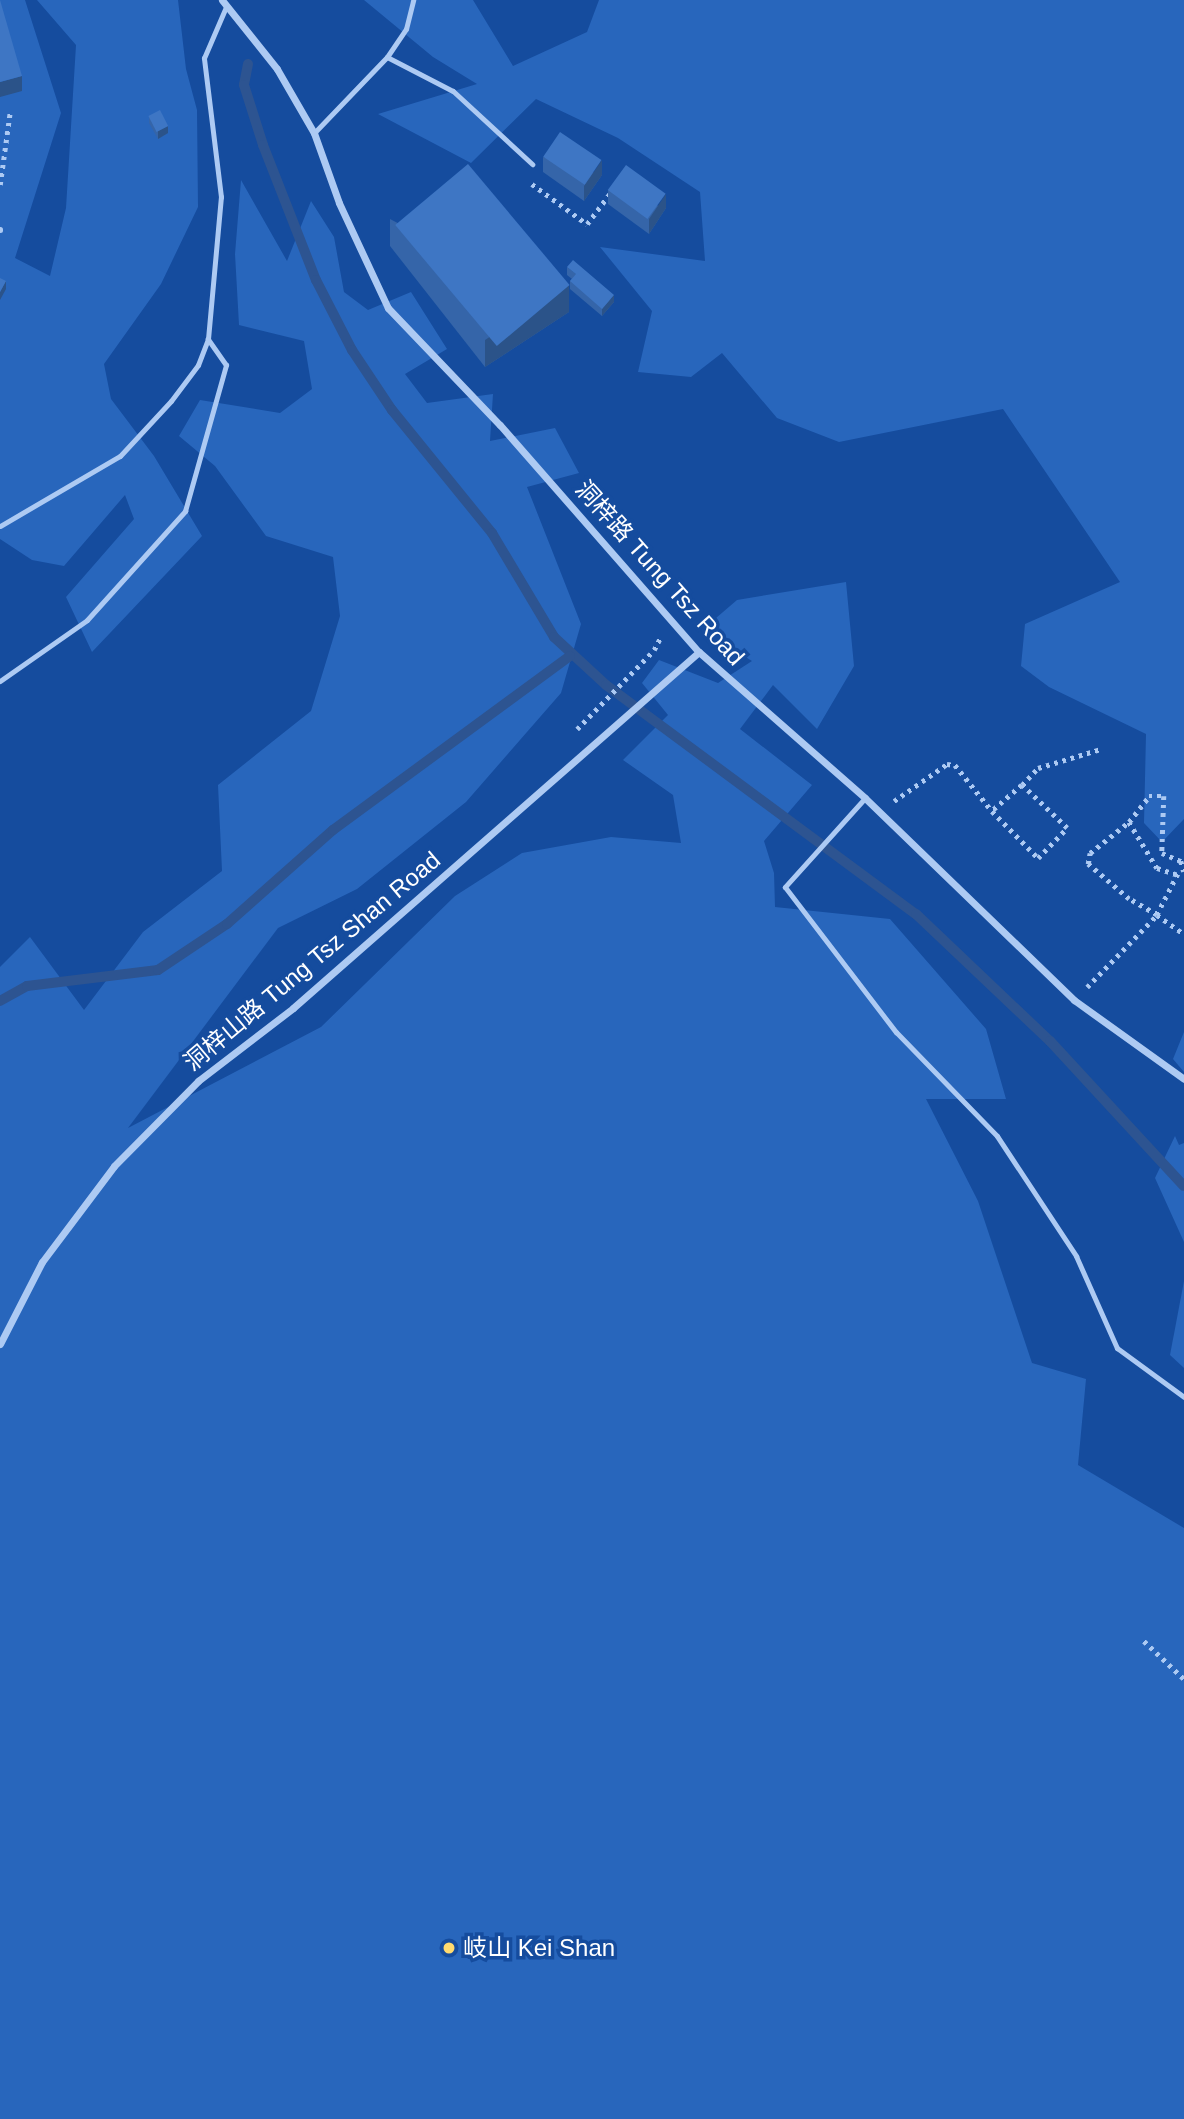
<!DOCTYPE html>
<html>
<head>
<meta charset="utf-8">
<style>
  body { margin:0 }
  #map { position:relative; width:1184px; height:2119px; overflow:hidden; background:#154c9e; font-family:Helvetica,"Noto Sans TC",sans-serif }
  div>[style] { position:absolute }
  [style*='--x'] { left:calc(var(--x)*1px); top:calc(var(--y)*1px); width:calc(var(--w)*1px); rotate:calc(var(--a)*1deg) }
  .green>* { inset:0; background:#2866bc }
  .stream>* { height:10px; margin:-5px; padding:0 5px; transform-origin:5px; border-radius:5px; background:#2d5491 }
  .path>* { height:4.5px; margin-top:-2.25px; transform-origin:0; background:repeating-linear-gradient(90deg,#adcaf3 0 3.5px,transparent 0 8.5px) }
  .service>* { height:5px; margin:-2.5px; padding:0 2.5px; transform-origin:2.5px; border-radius:2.5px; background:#adcaf3 }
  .minor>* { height:7px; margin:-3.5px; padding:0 3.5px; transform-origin:3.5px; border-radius:3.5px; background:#adcaf3 }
  .wall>* { inset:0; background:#3565a9 }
  .shaded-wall>* { inset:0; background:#2b5389 }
  .building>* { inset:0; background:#3e76c4; transform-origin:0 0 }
  .dots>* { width:19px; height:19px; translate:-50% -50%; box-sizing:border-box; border:4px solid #154c9e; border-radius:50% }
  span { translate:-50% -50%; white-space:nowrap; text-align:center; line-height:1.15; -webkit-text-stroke:7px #154c9e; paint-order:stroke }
  .street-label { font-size:24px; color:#fff }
  .poi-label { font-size:24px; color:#fff }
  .left { translate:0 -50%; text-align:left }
</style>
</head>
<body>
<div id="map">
  <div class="green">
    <i style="clip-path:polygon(0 0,25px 0,61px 113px,15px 258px,50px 276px,66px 208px,76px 45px,37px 0,178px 0,186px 69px,197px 110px,198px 207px,161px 284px,104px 364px,111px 399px,154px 456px,202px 536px,92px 652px,66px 597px,134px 519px,125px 495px,64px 566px,32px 560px,0 539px)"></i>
    <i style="clip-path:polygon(364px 0,473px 0,513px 66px,587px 32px,599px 0,1184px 0,1184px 819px,1162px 842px,1144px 823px,1146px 734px,1049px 687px,1021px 666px,1025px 624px,1120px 582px,1003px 409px,839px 442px,777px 418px,722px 353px,691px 377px,638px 372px,652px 311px,600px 247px,705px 261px,700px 192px,618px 138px,536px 99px,471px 163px,378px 114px,477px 84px,433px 57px)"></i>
    <i style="clip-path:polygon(241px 180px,287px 261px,311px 201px,334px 237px,344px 292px,368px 310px,411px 292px,447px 349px,405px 374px,427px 403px,493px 394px,490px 441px,555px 428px,579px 473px,527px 487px,581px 624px,561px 693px,466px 802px,357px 889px,278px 928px,128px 1128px,321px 1027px,455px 896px,522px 853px,611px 837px,681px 843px,673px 795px,623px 760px,668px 715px,642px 683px,659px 660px,718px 683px,752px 661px,702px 630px,737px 600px,846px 582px,854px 666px,817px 729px,773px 685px,740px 729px,812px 785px,764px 841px,774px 873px,775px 907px,890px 919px,986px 1029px,1006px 1099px,926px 1099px,978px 1201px,1032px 1363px,1086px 1379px,1078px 1465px,1184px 1528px,1184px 2119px,0 2119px,0 967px,30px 937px,84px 1010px,143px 932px,222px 871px,218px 785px,311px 711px,340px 616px,333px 557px,266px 536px,215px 466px,179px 436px,200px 400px,280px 413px,312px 389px,304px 341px,239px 325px,235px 254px)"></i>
    <i style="clip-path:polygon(1184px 1032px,1184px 1072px,1173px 1059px)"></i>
    <i style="clip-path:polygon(1175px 1136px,1179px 1145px,1184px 1143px,1184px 1242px,1155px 1178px)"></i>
    <i style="clip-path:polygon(1184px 1281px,1184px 1368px,1170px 1355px)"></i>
  </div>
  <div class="stream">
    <i style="--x:248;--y:64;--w:21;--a:101"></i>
    <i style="--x:244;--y:85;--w:63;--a:72.4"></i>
    <i style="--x:263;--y:145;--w:145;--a:68.6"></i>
    <i style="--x:316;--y:280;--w:79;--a:62.8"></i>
    <i style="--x:352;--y:350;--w:72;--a:56.3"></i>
    <i style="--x:392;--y:410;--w:159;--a:50.9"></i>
    <i style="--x:492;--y:533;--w:121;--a:59.2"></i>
    <i style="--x:554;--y:637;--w:71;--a:42.7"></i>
    <i style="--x:606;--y:685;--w:385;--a:36.5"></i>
    <i style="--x:916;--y:914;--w:185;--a:43.5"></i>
    <i style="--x:1050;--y:1041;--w:197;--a:47.3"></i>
    <i style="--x:0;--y:1001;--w:31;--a:-29"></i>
    <i style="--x:27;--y:986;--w:132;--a:-7"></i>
    <i style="--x:158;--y:970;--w:83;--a:-33.7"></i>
    <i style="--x:227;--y:924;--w:142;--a:-41.6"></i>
    <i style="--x:333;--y:830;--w:294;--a:-36.3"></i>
  </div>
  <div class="path">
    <i style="--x:532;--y:184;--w:68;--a:36"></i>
    <i style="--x:587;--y:224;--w:38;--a:-53"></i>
    <i style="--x:0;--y:185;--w:74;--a:-82.2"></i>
    <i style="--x:577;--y:729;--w:110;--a:-45.7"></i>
    <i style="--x:654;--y:650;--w:13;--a:-63"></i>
    <i style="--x:1022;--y:785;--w:23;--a:-47"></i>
    <i style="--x:1038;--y:768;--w:66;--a:-16.8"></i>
    <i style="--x:894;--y:801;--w:65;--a:-34.9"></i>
    <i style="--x:947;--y:764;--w:8;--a:7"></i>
    <i style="--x:955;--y:765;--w:59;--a:51.2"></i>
    <i style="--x:992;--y:811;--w:66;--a:45.6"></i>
    <i style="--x:1038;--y:858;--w:42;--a:-46"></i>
    <i style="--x:1067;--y:828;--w:62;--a:-136.3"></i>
    <i style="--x:1022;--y:785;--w:40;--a:139"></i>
    <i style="--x:1129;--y:822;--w:33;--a:-52"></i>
    <i style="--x:1149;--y:796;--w:15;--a:0"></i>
    <i style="--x:1164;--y:796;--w:57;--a:92"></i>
    <i style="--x:1162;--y:853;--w:21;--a:23"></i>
    <i style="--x:1181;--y:861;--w:11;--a:75"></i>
    <i style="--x:1178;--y:874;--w:46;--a:117.1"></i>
    <i style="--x:1157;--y:915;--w:33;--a:35"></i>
    <i style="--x:1087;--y:987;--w:100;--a:-45.8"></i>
    <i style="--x:1157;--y:915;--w:32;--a:-150"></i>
    <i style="--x:1129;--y:899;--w:54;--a:-139.5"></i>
    <i style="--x:1088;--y:864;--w:11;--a:-80"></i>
    <i style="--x:1090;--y:853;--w:50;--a:-38.5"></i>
    <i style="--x:1129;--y:822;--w:54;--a:58.7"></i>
    <i style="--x:1157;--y:868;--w:22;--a:18"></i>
    <i style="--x:1144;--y:1641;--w:55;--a:43.5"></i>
  </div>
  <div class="service">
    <i style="--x:387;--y:57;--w:74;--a:27.3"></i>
    <i style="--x:453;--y:91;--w:108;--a:42.7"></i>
    <i style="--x:314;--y:133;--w:105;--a:-46.2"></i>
    <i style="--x:387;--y:57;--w:34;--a:-56"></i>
    <i style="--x:406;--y:29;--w:30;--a:-76"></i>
    <i style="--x:0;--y:229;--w:1;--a:90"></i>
    <i style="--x:0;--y:526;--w:139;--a:-30.3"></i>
    <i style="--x:120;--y:456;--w:75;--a:-47.2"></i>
    <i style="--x:171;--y:401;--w:45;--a:-53.1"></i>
    <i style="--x:198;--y:365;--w:28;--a:-69"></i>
    <i style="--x:0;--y:681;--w:106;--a:-35"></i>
    <i style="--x:87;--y:620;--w:147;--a:-48"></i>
    <i style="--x:185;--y:511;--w:152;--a:-74.3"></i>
    <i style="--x:226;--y:365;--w:32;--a:-125"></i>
    <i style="--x:208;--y:339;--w:143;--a:-84.8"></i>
    <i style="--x:221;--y:197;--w:140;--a:-97"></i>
    <i style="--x:204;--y:58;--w:56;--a:-66.7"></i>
    <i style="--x:865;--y:798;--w:120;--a:132"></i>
    <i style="--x:785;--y:887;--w:183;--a:52.6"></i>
    <i style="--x:896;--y:1032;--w:145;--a:45.8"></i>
    <i style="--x:997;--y:1136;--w:144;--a:56.6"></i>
    <i style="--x:1076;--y:1256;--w:101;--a:66"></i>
    <i style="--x:1117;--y:1348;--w:83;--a:36.2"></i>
  </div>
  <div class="minor">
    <i style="--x:222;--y:0;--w:88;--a:51.4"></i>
    <i style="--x:277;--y:69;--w:74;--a:60"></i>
    <i style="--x:314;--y:133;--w:74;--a:70.3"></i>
    <i style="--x:339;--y:203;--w:116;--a:65"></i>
    <i style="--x:388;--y:308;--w:162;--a:46.3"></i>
    <i style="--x:500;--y:425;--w:302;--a:48.8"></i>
    <i style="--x:699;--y:652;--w:221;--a:41.3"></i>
    <i style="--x:865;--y:798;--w:291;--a:44"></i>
    <i style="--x:1074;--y:1000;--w:135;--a:35.7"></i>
    <i style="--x:0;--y:1344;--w:92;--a:-62.9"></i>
    <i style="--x:42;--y:1262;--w:120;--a:-53.1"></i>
    <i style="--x:114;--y:1166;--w:120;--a:-45.3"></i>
    <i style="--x:198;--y:1081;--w:120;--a:-37.5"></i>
    <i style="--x:293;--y:1008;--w:540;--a:-41.25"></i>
  </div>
  <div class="wall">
    <i style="clip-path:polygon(149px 116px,168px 133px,158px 139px,149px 123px)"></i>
    <i style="clip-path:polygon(543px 157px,602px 175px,584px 201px,543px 172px)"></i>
    <i style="clip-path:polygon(608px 190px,666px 208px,649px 234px,608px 204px)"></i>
    <i style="clip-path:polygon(390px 219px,569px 312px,485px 367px,390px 246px)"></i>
    <i style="clip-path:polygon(567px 267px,614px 302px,602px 316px,570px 289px,570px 281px,572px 279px,567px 275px)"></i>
  </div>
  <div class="shaded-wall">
    <i style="clip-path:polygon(22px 76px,22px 91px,0 97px,0 82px)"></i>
    <i style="clip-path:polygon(168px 126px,168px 133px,158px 139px,158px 131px)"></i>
    <i style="clip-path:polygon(602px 160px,602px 175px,584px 201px,584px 186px)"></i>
    <i style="clip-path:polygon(666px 194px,666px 208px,649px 234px,649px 219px)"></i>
    <i style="clip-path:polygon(6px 281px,6px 289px,0 300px,0 292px)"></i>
    <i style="clip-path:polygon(569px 285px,569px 312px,485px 367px,485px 340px)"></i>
    <i style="clip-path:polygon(614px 295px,614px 302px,602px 316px,602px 309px)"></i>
  </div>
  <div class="building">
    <i style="clip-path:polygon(0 0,22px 76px,0 82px)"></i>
    <i style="left:160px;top:110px;width:18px;height:13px;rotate:63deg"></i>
    <i style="left:560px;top:132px;width:50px;height:30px;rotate:34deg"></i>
    <i style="left:468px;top:164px;width:158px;height:95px;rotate:50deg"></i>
    <i style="left:626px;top:165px;width:49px;height:31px;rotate:36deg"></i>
    <i style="clip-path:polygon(573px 260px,614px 295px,602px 309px,570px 281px,576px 274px,567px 267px)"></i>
    <i style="clip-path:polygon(0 278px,6px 281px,0 292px)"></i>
  </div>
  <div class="dots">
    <i style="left:449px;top:1948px;background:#ffda6f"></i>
  </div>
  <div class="street-label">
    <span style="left:660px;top:573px;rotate:48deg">洞梓路 Tung Tsz Road</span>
    <span style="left:312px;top:961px;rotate:-40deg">洞梓山路 Tung Tsz Shan Road</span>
  </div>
  <div class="poi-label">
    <span class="left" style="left:463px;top:1948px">岐山 Kei Shan</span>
  </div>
</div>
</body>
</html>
